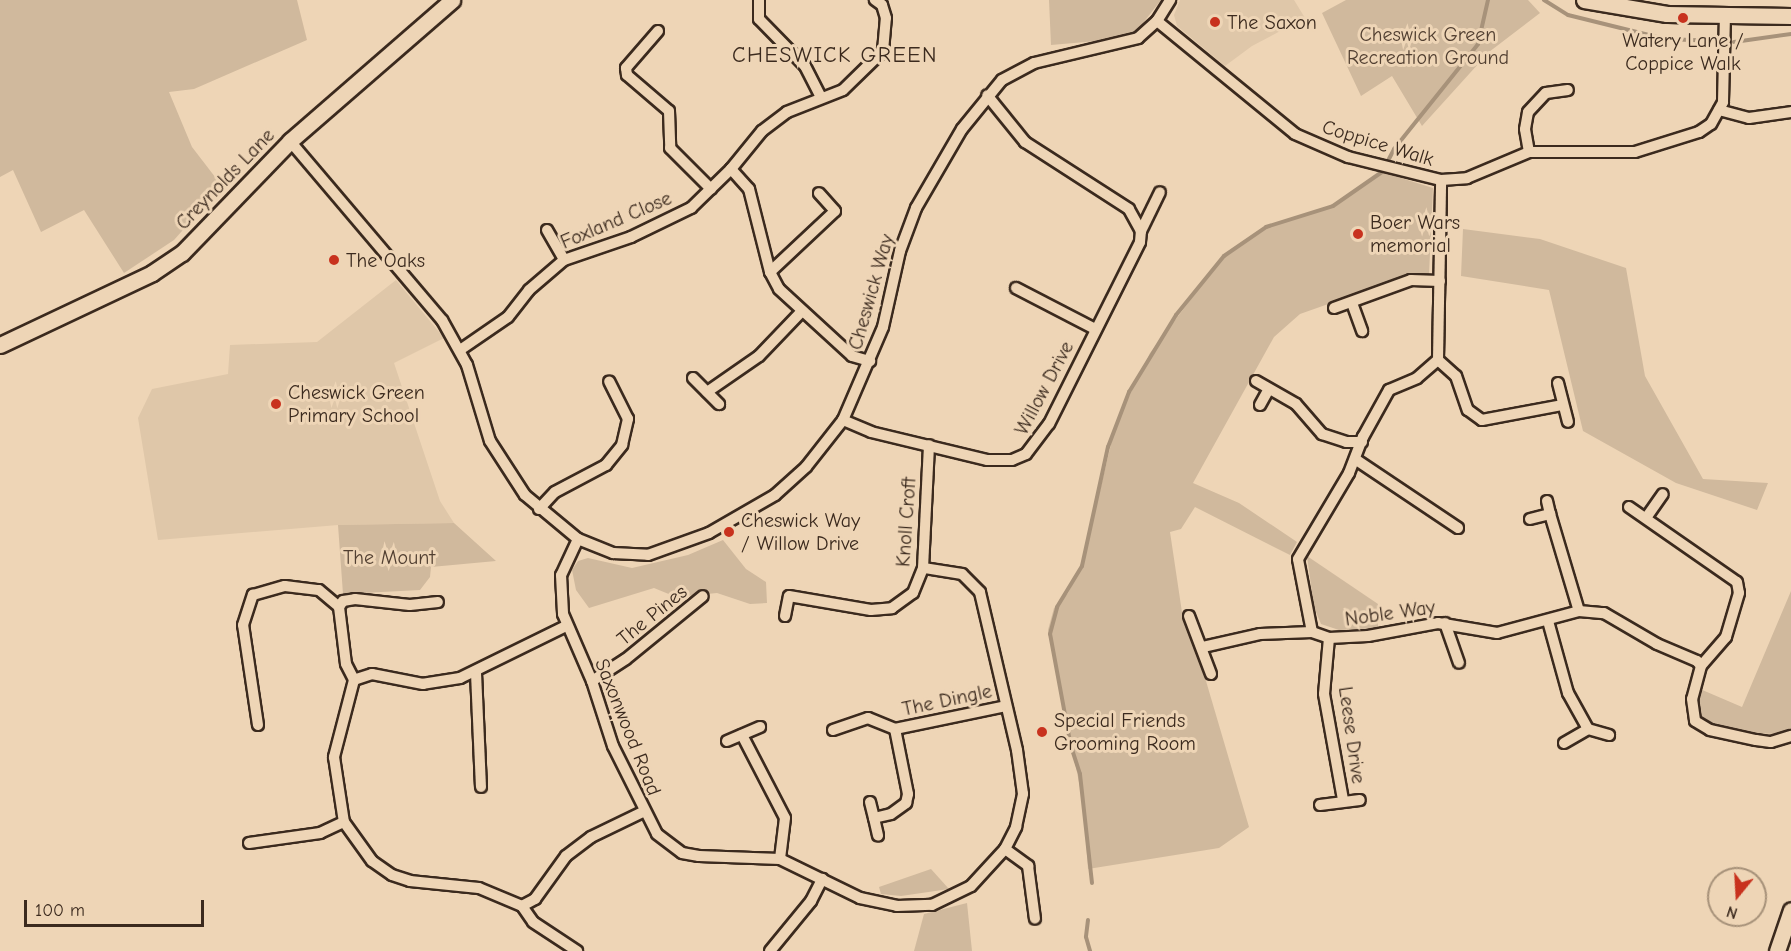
<!DOCTYPE html>
<html>
<head>
<meta charset="utf-8">
<style>
  body { margin:0 }
  #map { position:relative; width:1791px; height:951px; overflow:hidden; background:#eed5b6; font-family:"Comic Neue",sans-serif }
  div>[style] { position:absolute }
  [style*='--x'] { left:calc(var(--x)*1px); top:calc(var(--y)*1px); width:calc(var(--w)*1px); rotate:calc(var(--a)*1deg) }
  .built>* { inset:0; background:#dfc7a9 }
  .green>* { inset:0; background:#d0b99d }
  .stream>* { height:4px; margin:-2px; padding:0 2px; transform-origin:2px; border-radius:2px; background:#a7927a }
  .roads { filter:drop-shadow(2px 0 #3b2a1e) drop-shadow(-2px 0 #3b2a1e) drop-shadow(0 2px #3b2a1e) drop-shadow(0 -2px #3b2a1e) }
  .street>* { height:10px; margin:-5px; padding:0 5px; transform-origin:5px; border-radius:5px; background:#eed5b6 }
  .secondary>* { height:15px; margin:-7.5px; padding:0 7.5px; transform-origin:7.5px; border-radius:7.5px; background:#eed5b6 }
  .dots>* { width:16px; height:16px; translate:-50% -50%; box-sizing:border-box; border:3px solid #eed5b6; border-radius:50% }
  span { translate:-50% -50%; white-space:nowrap; text-align:center; line-height:1.15; -webkit-text-stroke:6px #eed5b6; paint-order:stroke }
  .poi-label { font-size:20px; color:#3b2a1e }
  .left { translate:0 -50%; text-align:left }
  .park-label { font-size:20px; color:#513f31 }
  .street-label { font-size:20px; color:#3b2a1e }
  .quarter-label { font-size:22px; color:#3b2a1e; letter-spacing:1.5px }
  .north { position:absolute; left:1707px; top:867px; width:60px; height:60px; box-sizing:border-box; background:#eed5b6; border:2px solid #a69179; border-radius:50%; rotate:198deg; font-size:16px; font-weight:700; line-height:24px; text-align:center; color:#3b2a1e }
  .north::after { content:''; display:block; margin:auto; width:21px; height:27px; background:#c8321e; clip-path:polygon(50% 0,100% 100%,50% 72%,0 100%) }
  .scale { position:absolute; left:24px; top:900px; width:180px; height:27px; box-sizing:border-box; border:3px solid #3b2a1e; border-top:0; padding-left:8px; font-size:18px; line-height:21px; white-space:nowrap; color:#3b2a1e; -webkit-text-stroke:4px #eed5b6; paint-order:stroke }
</style>
</head>
<body>
<div id="map">
  <div class="built">
    <i style="clip-path:polygon(1180px 0,1294px 0,1305px 18px,1252px 46px,1225px 66px,1177px 26px,1174px 15px)"></i>
    <i style="clip-path:polygon(396px 280px,444px 338px,394px 363px,440px 501px,454px 523px,338px 525px,158px 540px,138px 418px,152px 389px,228px 374px,230px 345px,317px 342px)"></i>
  </div>
  <div class="green">
    <i style="clip-path:polygon(0 0,297px 0,307px 40px,194px 89px,169px 92px,192px 147px,222px 186px,174px 240px,124px 273px,84px 210px,41px 232px,13px 170px,0 177px)"></i>
    <i style="clip-path:polygon(1049px 0,1161px 0,1136px 32px,1097px 41px,1051px 45px)"></i>
    <i style="clip-path:polygon(1346px 0,1528px 0,1540px 13px,1489px 52px,1422px 126px,1392px 76px,1361px 96px,1322px 13px)"></i>
    <i style="clip-path:polygon(1382px 172px,1433px 188px,1429px 275px,1416px 273px,1300px 314px,1274px 337px,1193px 483px,1239px 503px,1297px 542px,1290px 555px,1195px 507px,1181px 529px,1170px 532px,1183px 619px,1206px 681px,1249px 827px,1219px 848px,1088px 869px,1083px 802px,1048px 630px,1054px 608px,1068px 593px,1082px 566px,1116px 423px,1150px 353px,1224px 256px,1266px 227px,1333px 206px)"></i>
    <i style="clip-path:polygon(1463px 229px,1540px 239px,1626px 268px,1645px 376px,1703px 479px,1768px 483px,1757px 510px,1676px 483px,1583px 431px,1549px 290px,1461px 276px)"></i>
    <i style="clip-path:polygon(454px 523px,496px 561px,431px 567px,430px 577px,420px 590px,343px 594px,338px 525px)"></i>
    <i style="clip-path:polygon(723px 540px,746px 569px,766px 582px,767px 603px,750px 604px,717px 593px,676px 597px,654px 588px,589px 608px,576px 590px,572px 570px,578px 561px,588px 558px,632px 568px,688px 555px)"></i>
    <i style="clip-path:polygon(1307px 556px,1378px 604px,1378px 628px,1339px 630px,1321px 624px,1314px 607px)"></i>
    <i style="clip-path:polygon(1791px 591px,1791px 729px,1777px 734px,1751px 733px,1706px 723px,1699px 715px,1696px 703px,1700px 689px,1742px 707px)"></i>
    <i style="clip-path:polygon(931px 869px,949px 889px,901px 896px,881px 894px,879px 887px)"></i>
    <i style="clip-path:polygon(967px 903px,972px 951px,914px 951px,924px 914px)"></i>
  </div>
  <div class="stream">
    <i style="--x:1544;--y:0;--w:28;--a:32"></i>
    <i style="--x:1568;--y:15;--w:100;--a:13.9"></i>
    <i style="--x:1665;--y:39;--w:33;--a:2"></i>
    <i style="--x:1734;--y:42;--w:58;--a:-8"></i>
    <i style="--x:1092;--y:883;--w:110;--a:-96.3"></i>
    <i style="--x:1080;--y:774;--w:28;--a:-108"></i>
    <i style="--x:1071;--y:747;--w:115;--a:-100.5"></i>
    <i style="--x:1050;--y:634;--w:28;--a:-75"></i>
    <i style="--x:1057;--y:607;--w:48;--a:-58.6"></i>
    <i style="--x:1082;--y:566;--w:122;--a:-77.7"></i>
    <i style="--x:1108;--y:447;--w:59;--a:-69.1"></i>
    <i style="--x:1129;--y:392;--w:90;--a:-58.6"></i>
    <i style="--x:1176;--y:315;--w:76;--a:-50.9"></i>
    <i style="--x:1224;--y:256;--w:51;--a:-34.6"></i>
    <i style="--x:1266;--y:227;--w:70;--a:-17.4"></i>
    <i style="--x:1333;--y:206;--w:60;--a:-34.8"></i>
    <i style="--x:1382;--y:172;--w:26;--a:-62"></i>
    <i style="--x:1394;--y:149;--w:134;--a:-51.3"></i>
    <i style="--x:1478;--y:44;--w:45;--a:-77.2"></i>
    <i style="--x:1088;--y:920;--w:17;--a:97"></i>
    <i style="--x:1086;--y:937;--w:15;--a:74"></i>
  </div>
  <div class="roads">
    <div class="street">
      <i style="--x:759;--y:0;--w:19;--a:90"></i>
      <i style="--x:759;--y:19;--w:66;--a:45.6"></i>
      <i style="--x:805;--y:66;--w:36;--a:63"></i>
      <i style="--x:1157;--y:21;--w:178;--a:39.3"></i>
      <i style="--x:1295;--y:134;--w:58;--a:23.5"></i>
      <i style="--x:1348;--y:157;--w:96;--a:13.9"></i>
      <i style="--x:1441;--y:180;--w:26;--a:-4"></i>
      <i style="--x:1467;--y:178;--w:67;--a:-22.8"></i>
      <i style="--x:1529;--y:152;--w:106;--a:0"></i>
      <i style="--x:1635;--y:152;--w:67;--a:-17.4"></i>
      <i style="--x:1699;--y:132;--w:14;--a:-34"></i>
      <i style="--x:1711;--y:124;--w:25;--a:-61"></i>
      <i style="--x:1723;--y:102;--w:89;--a:-88.7"></i>
      <i style="--x:658;--y:31;--w:49;--a:130.9"></i>
      <i style="--x:626;--y:68;--w:7;--a:82"></i>
      <i style="--x:627;--y:75;--w:55;--a:40.6"></i>
      <i style="--x:669;--y:111;--w:37;--a:88"></i>
      <i style="--x:670;--y:148;--w:58;--a:45"></i>
      <i style="--x:1719;--y:110;--w:31;--a:15"></i>
      <i style="--x:1749;--y:118;--w:42;--a:-8.1"></i>
      <i style="--x:290;--y:141;--w:235;--a:49.7"></i>
      <i style="--x:442;--y:320;--w:51;--a:60.9"></i>
      <i style="--x:467;--y:365;--w:79;--a:73.2"></i>
      <i style="--x:490;--y:441;--w:64;--a:57.1"></i>
      <i style="--x:525;--y:495;--w:69;--a:39.7"></i>
      <i style="--x:578;--y:539;--w:38;--a:22"></i>
      <i style="--x:613;--y:553;--w:35;--a:3"></i>
      <i style="--x:648;--y:555;--w:65;--a:-19.8"></i>
      <i style="--x:709;--y:533;--w:76;--a:-29.9"></i>
      <i style="--x:775;--y:495;--w:42;--a:-42.1"></i>
      <i style="--x:806;--y:467;--w:60;--a:-51.8"></i>
      <i style="--x:843;--y:420;--w:101;--a:-66.7"></i>
      <i style="--x:883;--y:327;--w:78;--a:-77.4"></i>
      <i style="--x:900;--y:251;--w:46;--a:-69.6"></i>
      <i style="--x:916;--y:208;--w:91;--a:-59.8"></i>
      <i style="--x:962;--y:129;--w:63;--a:-50.8"></i>
      <i style="--x:1002;--y:80;--w:36;--a:-28"></i>
      <i style="--x:1034;--y:63;--w:107;--a:-13.5"></i>
      <i style="--x:1138;--y:38;--w:25;--a:-42"></i>
      <i style="--x:1157;--y:21;--w:25;--a:-58"></i>
      <i style="--x:1529;--y:152;--w:23;--a:-100"></i>
      <i style="--x:1525;--y:129;--w:17;--a:-80"></i>
      <i style="--x:1528;--y:112;--w:26;--a:-47"></i>
      <i style="--x:1546;--y:93;--w:22;--a:-8"></i>
      <i style="--x:731;--y:169;--w:27;--a:48"></i>
      <i style="--x:749;--y:189;--w:86;--a:75.8"></i>
      <i style="--x:770;--y:272;--w:19;--a:62"></i>
      <i style="--x:779;--y:289;--w:99;--a:42.5"></i>
      <i style="--x:852;--y:356;--w:19;--a:16"></i>
      <i style="--x:547;--y:230;--w:34;--a:60"></i>
      <i style="--x:1141;--y:231;--w:43;--a:-64"></i>
      <i style="--x:770;--y:272;--w:89;--a:-43.2"></i>
      <i style="--x:835;--y:211;--w:24;--a:-132"></i>
      <i style="--x:1016;--y:288;--w:89;--a:27.4"></i>
      <i style="--x:1352;--y:303;--w:30;--a:70"></i>
      <i style="--x:1334;--y:308;--w:82;--a:-20"></i>
      <i style="--x:1411;--y:280;--w:29;--a:2"></i>
      <i style="--x:460;--y:350;--w:58;--a:-34.5"></i>
      <i style="--x:508;--y:317;--w:34;--a:-52"></i>
      <i style="--x:529;--y:290;--w:46;--a:-40.6"></i>
      <i style="--x:564;--y:260;--w:71;--a:-18.9"></i>
      <i style="--x:631;--y:237;--w:67;--a:-25.8"></i>
      <i style="--x:691;--y:208;--w:56;--a:-44.3"></i>
      <i style="--x:731;--y:169;--w:49;--a:-50.8"></i>
      <i style="--x:762;--y:131;--w:31;--a:-37"></i>
      <i style="--x:787;--y:112;--w:60;--a:-21.4"></i>
      <i style="--x:843;--y:90;--w:56;--a:-44.3"></i>
      <i style="--x:883;--y:51;--w:33;--a:-85"></i>
      <i style="--x:886;--y:18;--w:14;--a:-107"></i>
      <i style="--x:882;--y:5;--w:9;--a:-144"></i>
      <i style="--x:1438;--y:360;--w:24;--a:42"></i>
      <i style="--x:1456;--y:376;--w:36;--a:71"></i>
      <i style="--x:1468;--y:410;--w:17;--a:36"></i>
      <i style="--x:1482;--y:420;--w:81;--a:-10.6"></i>
      <i style="--x:693;--y:378;--w:37;--a:45"></i>
      <i style="--x:1256;--y:381;--w:46;--a:29.9"></i>
      <i style="--x:1296;--y:404;--w:40;--a:49"></i>
      <i style="--x:1322;--y:434;--w:25;--a:18"></i>
      <i style="--x:1346;--y:442;--w:16;--a:0"></i>
      <i style="--x:1558;--y:383;--w:40;--a:75.6"></i>
      <i style="--x:707;--y:392;--w:63;--a:-34.7"></i>
      <i style="--x:759;--y:356;--w:62;--a:-46.3"></i>
      <i style="--x:1260;--y:405;--w:18;--a:-61"></i>
      <i style="--x:843;--y:420;--w:30;--a:23"></i>
      <i style="--x:871;--y:432;--w:119;--a:13.6"></i>
      <i style="--x:987;--y:460;--w:25;--a:0"></i>
      <i style="--x:1012;--y:460;--w:15;--a:-23"></i>
      <i style="--x:1026;--y:454;--w:38;--a:-53"></i>
      <i style="--x:1049;--y:424;--w:203;--a:-63.4"></i>
      <i style="--x:1140;--y:242;--w:11;--a:-85"></i>
      <i style="--x:1141;--y:231;--w:25;--a:-119"></i>
      <i style="--x:1129;--y:209;--w:124;--a:-147.2"></i>
      <i style="--x:1025;--y:142;--w:60;--a:-129"></i>
      <i style="--x:1355;--y:459;--w:124;--a:33.8"></i>
      <i style="--x:1547;--y:501;--w:13;--a:77"></i>
      <i style="--x:1629;--y:507;--w:131;--a:34.8"></i>
      <i style="--x:1737;--y:582;--w:11;--a:80"></i>
      <i style="--x:1739;--y:593;--w:46;--a:106.5"></i>
      <i style="--x:1726;--y:637;--w:38;--a:131"></i>
      <i style="--x:539;--y:509;--w:23;--a:-47"></i>
      <i style="--x:555;--y:492;--w:58;--a:-27.9"></i>
      <i style="--x:606;--y:465;--w:26;--a:-51"></i>
      <i style="--x:622;--y:445;--w:27;--a:-77"></i>
      <i style="--x:628;--y:419;--w:42;--a:-116.6"></i>
      <i style="--x:1646;--y:518;--w:29;--a:-55"></i>
      <i style="--x:1530;--y:519;--w:21;--a:-14"></i>
      <i style="--x:1550;--y:514;--w:101;--a:73.4"></i>
      <i style="--x:578;--y:539;--w:40;--a:115"></i>
      <i style="--x:561;--y:575;--w:39;--a:87"></i>
      <i style="--x:563;--y:614;--w:73;--a:66.6"></i>
      <i style="--x:592;--y:681;--w:68;--a:72.1"></i>
      <i style="--x:613;--y:746;--w:98;--a:63.4"></i>
      <i style="--x:657;--y:834;--w:31;--a:37"></i>
      <i style="--x:682;--y:853;--w:17;--a:10"></i>
      <i style="--x:699;--y:856;--w:81;--a:2.1"></i>
      <i style="--x:780;--y:859;--w:89;--a:26"></i>
      <i style="--x:860;--y:898;--w:38;--a:12"></i>
      <i style="--x:897;--y:906;--w:35;--a:-2"></i>
      <i style="--x:932;--y:905;--w:43;--a:-26"></i>
      <i style="--x:971;--y:886;--w:50;--a:-47.4"></i>
      <i style="--x:1005;--y:849;--w:25;--a:-63"></i>
      <i style="--x:1016;--y:827;--w:34;--a:-78"></i>
      <i style="--x:1023;--y:794;--w:44;--a:-97.8"></i>
      <i style="--x:1017;--y:750;--w:162;--a:-103.2"></i>
      <i style="--x:980;--y:592;--w:25;--a:-135"></i>
      <i style="--x:962;--y:574;--w:39;--a:-171"></i>
      <i style="--x:339;--y:607;--w:7;--a:-56"></i>
      <i style="--x:343;--y:601;--w:12;--a:-9"></i>
      <i style="--x:355;--y:599;--w:55;--a:6.2"></i>
      <i style="--x:410;--y:605;--w:28;--a:-6"></i>
      <i style="--x:785;--y:616;--w:20;--a:-79"></i>
      <i style="--x:789;--y:596;--w:83;--a:9.7"></i>
      <i style="--x:871;--y:610;--w:21;--a:-5"></i>
      <i style="--x:892;--y:608;--w:26;--a:-36"></i>
      <i style="--x:913;--y:593;--w:27;--a:-68"></i>
      <i style="--x:923;--y:568;--w:123;--a:-87.2"></i>
      <i style="--x:1189;--y:616;--w:62;--a:69.2"></i>
      <i style="--x:1548;--y:621;--w:75;--a:74.5"></i>
      <i style="--x:1568;--y:693;--w:41;--a:60.9"></i>
      <i style="--x:1445;--y:623;--w:42;--a:70.7"></i>
      <i style="--x:566;--y:626;--w:118;--a:153.9"></i>
      <i style="--x:460;--y:678;--w:37;--a:171"></i>
      <i style="--x:423;--y:684;--w:52;--a:-168.9"></i>
      <i style="--x:372;--y:674;--w:19;--a:162"></i>
      <i style="--x:354;--y:680;--w:80;--a:104.6"></i>
      <i style="--x:334;--y:757;--w:66;--a:81.3"></i>
      <i style="--x:344;--y:822;--w:48;--a:54.3"></i>
      <i style="--x:372;--y:861;--w:24;--a:35"></i>
      <i style="--x:392;--y:875;--w:19;--a:18"></i>
      <i style="--x:410;--y:881;--w:69;--a:5.8"></i>
      <i style="--x:479;--y:888;--w:47;--a:22.7"></i>
      <i style="--x:522;--y:906;--w:15;--a:-28"></i>
      <i style="--x:535;--y:899;--w:53;--a:-54.2"></i>
      <i style="--x:566;--y:856;--w:31;--a:-37"></i>
      <i style="--x:591;--y:837;--w:58;--a:-25.7"></i>
      <i style="--x:1312;--y:632;--w:74;--a:-100.9"></i>
      <i style="--x:1298;--y:559;--w:100;--a:-59.3"></i>
      <i style="--x:1349;--y:473;--w:39;--a:-69"></i>
      <i style="--x:1363;--y:437;--w:54;--a:-61"></i>
      <i style="--x:1389;--y:390;--w:30;--a:-23"></i>
      <i style="--x:1417;--y:378;--w:28;--a:-41"></i>
      <i style="--x:1438;--y:360;--w:180;--a:-89"></i>
      <i style="--x:1329;--y:638;--w:56;--a:95.1"></i>
      <i style="--x:1324;--y:694;--w:108;--a:79.8"></i>
      <i style="--x:1203;--y:647;--w:58;--a:-12.8"></i>
      <i style="--x:1260;--y:634;--w:52;--a:-2.2"></i>
      <i style="--x:1312;--y:632;--w:18;--a:19"></i>
      <i style="--x:1329;--y:638;--w:39;--a:-3"></i>
      <i style="--x:1368;--y:636;--w:71;--a:-10.5"></i>
      <i style="--x:1438;--y:623;--w:60;--a:9.6"></i>
      <i style="--x:1497;--y:633;--w:85;--a:-15"></i>
      <i style="--x:1579;--y:611;--w:25;--a:5"></i>
      <i style="--x:1604;--y:613;--w:61;--a:30.3"></i>
      <i style="--x:1657;--y:644;--w:43;--a:23"></i>
      <i style="--x:1697;--y:661;--w:6;--a:51"></i>
      <i style="--x:1701;--y:666;--w:34;--a:105"></i>
      <i style="--x:1692;--y:699;--w:22;--a:82"></i>
      <i style="--x:1695;--y:721;--w:17;--a:31"></i>
      <i style="--x:1710;--y:730;--w:47;--a:12.3"></i>
      <i style="--x:1756;--y:740;--w:15;--a:8"></i>
      <i style="--x:1771;--y:742;--w:21;--a:-17"></i>
      <i style="--x:476;--y:673;--w:114;--a:87.5"></i>
      <i style="--x:592;--y:681;--w:40;--a:-32.9"></i>
      <i style="--x:626;--y:659;--w:99;--a:-39.3"></i>
      <i style="--x:258;--y:725;--w:101;--a:-98.5"></i>
      <i style="--x:243;--y:625;--w:32;--a:-72"></i>
      <i style="--x:253;--y:595;--w:33;--a:-16"></i>
      <i style="--x:285;--y:586;--w:34;--a:7"></i>
      <i style="--x:319;--y:590;--w:26;--a:40"></i>
      <i style="--x:339;--y:607;--w:57;--a:83"></i>
      <i style="--x:346;--y:664;--w:18;--a:63"></i>
      <i style="--x:833;--y:730;--w:37;--a:-19"></i>
      <i style="--x:868;--y:718;--w:29;--a:22"></i>
      <i style="--x:742;--y:735;--w:93;--a:62.6"></i>
      <i style="--x:785;--y:818;--w:41;--a:97"></i>
      <i style="--x:727;--y:741;--w:36;--a:-23"></i>
      <i style="--x:1564;--y:743;--w:28;--a:-30"></i>
      <i style="--x:1588;--y:729;--w:22;--a:16"></i>
      <i style="--x:870;--y:802;--w:16;--a:76"></i>
      <i style="--x:874;--y:818;--w:17;--a:-13"></i>
      <i style="--x:891;--y:814;--w:19;--a:-36"></i>
      <i style="--x:906;--y:803;--w:9;--a:-77"></i>
      <i style="--x:908;--y:794;--w:66;--a:-101.3"></i>
      <i style="--x:895;--y:729;--w:113;--a:-11.7"></i>
      <i style="--x:1320;--y:805;--w:40;--a:-7.1"></i>
      <i style="--x:874;--y:818;--w:18;--a:77"></i>
      <i style="--x:249;--y:843;--w:72;--a:-8"></i>
      <i style="--x:320;--y:833;--w:26;--a:-25"></i>
      <i style="--x:1005;--y:849;--w:29;--a:36"></i>
      <i style="--x:1028;--y:866;--w:53;--a:82.5"></i>
      <i style="--x:522;--y:906;--w:19;--a:55"></i>
      <i style="--x:533;--y:922;--w:53;--a:33.4"></i>
      <i style="--x:770;--y:951;--w:65;--a:-50.6"></i>
      <i style="--x:811;--y:901;--w:25;--a:-63"></i>
    </div>
    <div class="secondary">
      <i style="--x:1584;--y:0;--w:84;--a:9.6"></i>
      <i style="--x:1667;--y:14;--w:124;--a:0.9"></i>
      <i style="--x:0;--y:345;--w:168;--a:-25.3"></i>
      <i style="--x:152;--y:273;--w:36;--a:-34"></i>
      <i style="--x:182;--y:253;--w:156;--a:-46"></i>
      <i style="--x:290;--y:141;--w:215;--a:-41"></i>
      <i style="--x:1777;--y:951;--w:43;--a:-71.1"></i>
    </div>
  </div>
  <div class="dots">
    <i style="left:1683px;top:18px;background:#c8321e"></i>
    <i style="left:1215px;top:22px;background:#c8321e"></i>
    <i style="left:1358px;top:234px;background:#c8321e"></i>
    <i style="left:334px;top:260px;background:#c8321e"></i>
    <i style="left:276px;top:404px;background:#c8321e"></i>
    <i style="left:729px;top:532px;background:#c8321e"></i>
    <i style="left:1042px;top:732px;background:#c8321e"></i>
  </div>
  <div class="poi-label">
    <span class="left" style="left:1227px;top:22px">The Saxon</span>
    <span style="left:1683px;top:52px">Watery Lane /<br>Coppice Walk</span>
    <span class="left" style="left:1370px;top:234px">Boer Wars<br>memorial</span>
    <span class="left" style="left:346px;top:260px">The Oaks</span>
    <span class="left" style="left:288px;top:404px">Cheswick Green<br>Primary School</span>
    <span class="left" style="left:741px;top:532px">Cheswick Way<br>/ Willow Drive</span>
    <span class="left" style="left:1054px;top:732px">Special Friends<br>Grooming Room</span>
  </div>
  <div class="park-label">
    <span style="left:1428px;top:46px">Cheswick Green<br>Recreation Ground</span>
    <span style="left:389px;top:557px">The Mount</span>
  </div>
  <div class="street-label">
    <span style="left:1378px;top:143px;rotate:17deg">Coppice Walk</span>
    <span style="left:225px;top:179px;rotate:-46deg">Creynolds Lane</span>
    <span style="left:616px;top:220px;rotate:-23deg">Foxland Close</span>
    <span style="left:871px;top:292px;rotate:-74deg">Cheswick Way</span>
    <span style="left:1044px;top:388px;rotate:-62deg">Willow Drive</span>
    <span style="left:906px;top:522px;rotate:-86deg">Knoll Croft</span>
    <span style="left:1390px;top:613px;rotate:-8deg">Noble Way</span>
    <span style="left:652px;top:615px;rotate:-39deg">The Pines</span>
    <span style="left:947px;top:700px;rotate:-12deg">The Dingle</span>
    <span style="left:628px;top:727px;rotate:68deg">Saxonwood Road</span>
    <span style="left:1352px;top:735px;rotate:82deg">Leese Drive</span>
  </div>
  <div class="quarter-label">
    <span style="left:835px;top:56px">CHESWICK GREEN</span>
  </div>
  <div class="north">N</div>
  <div class="scale">100 m</div>
</div>
</body>
</html>
